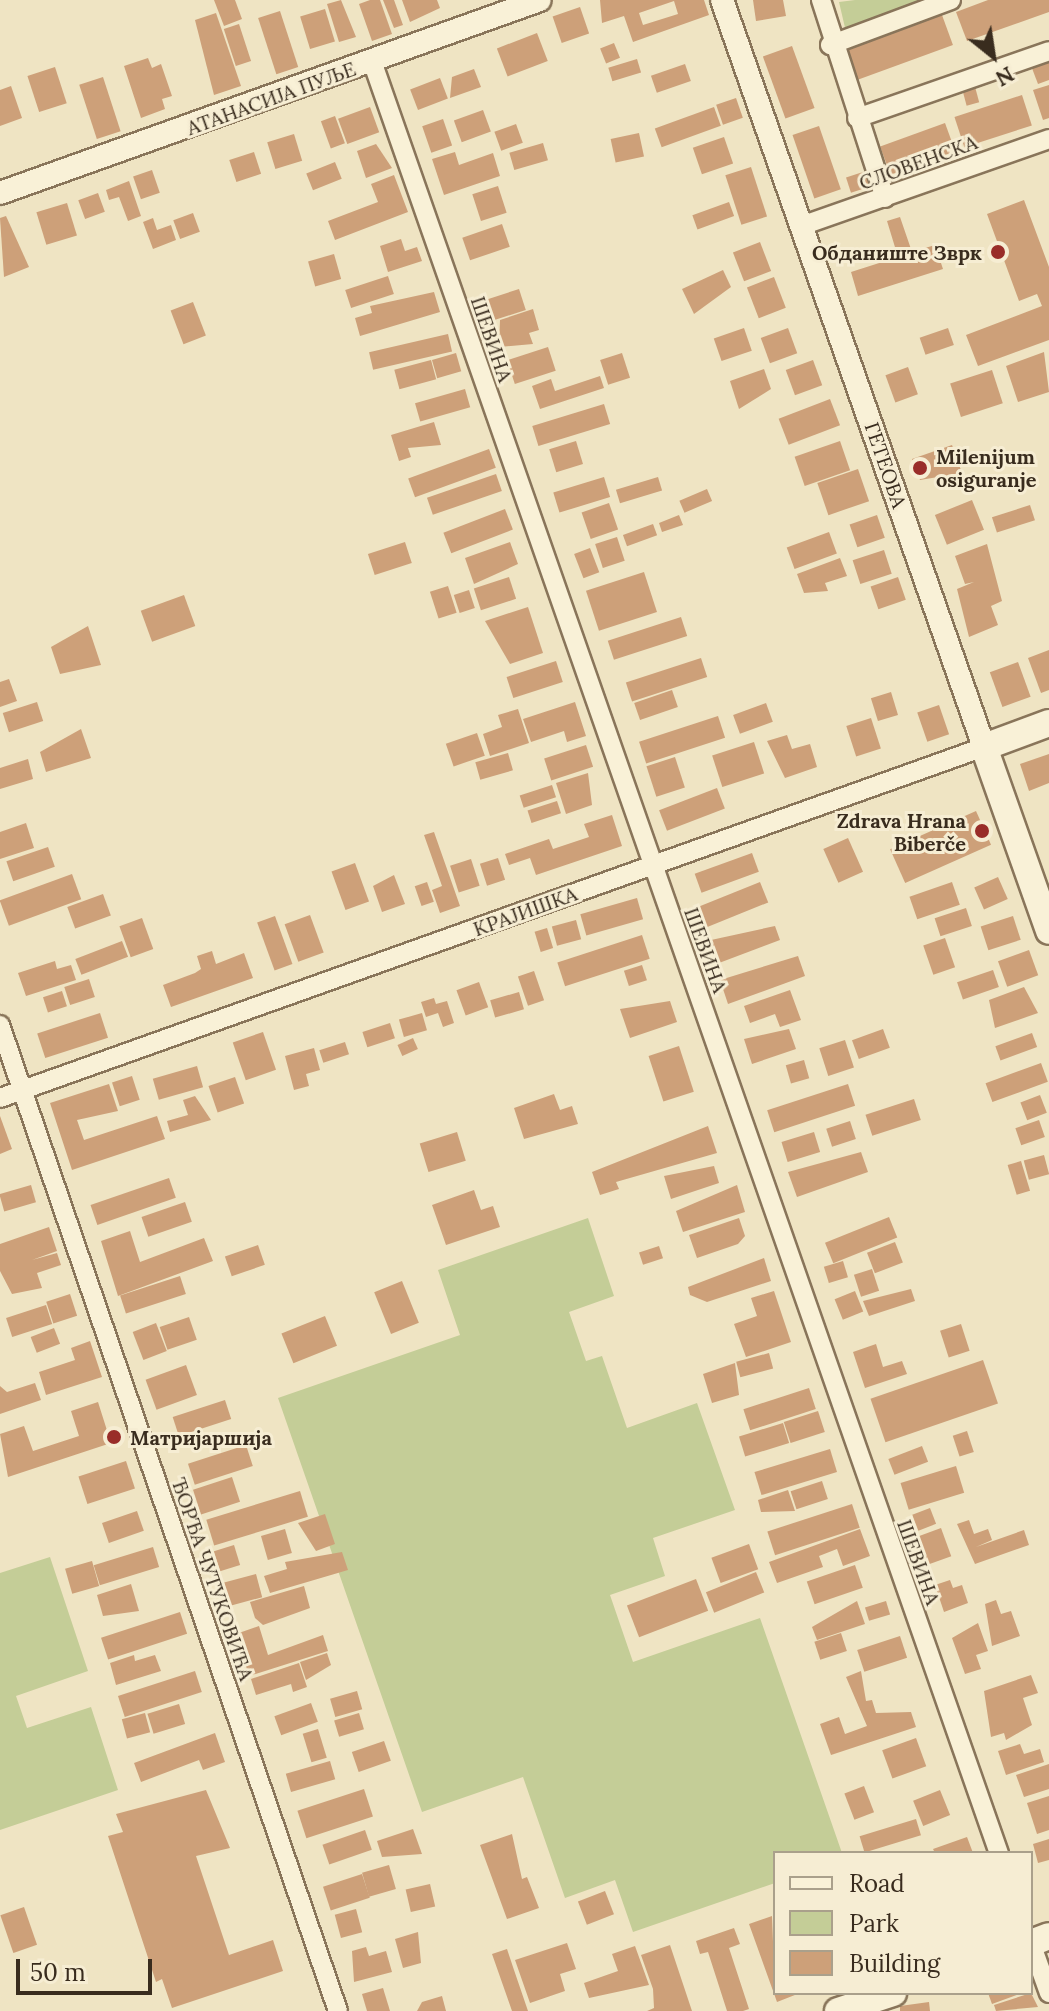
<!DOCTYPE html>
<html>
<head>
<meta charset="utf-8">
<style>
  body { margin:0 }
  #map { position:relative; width:1049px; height:2011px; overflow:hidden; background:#efe4c3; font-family:Lora,serif }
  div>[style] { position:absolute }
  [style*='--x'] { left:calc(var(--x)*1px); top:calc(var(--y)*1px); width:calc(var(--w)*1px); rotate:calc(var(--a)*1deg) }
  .green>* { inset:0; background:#c4cd97 }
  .building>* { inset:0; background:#cda079; transform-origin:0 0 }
  .roads { filter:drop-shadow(2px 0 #89755a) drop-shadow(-2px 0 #89755a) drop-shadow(0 2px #89755a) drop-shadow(0 -2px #89755a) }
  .minor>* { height:18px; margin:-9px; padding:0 9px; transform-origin:9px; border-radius:9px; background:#f9f1d7 }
  .tertiary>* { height:22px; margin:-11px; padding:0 11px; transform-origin:11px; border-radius:11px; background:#f9f1d7 }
  .secondary>* { height:26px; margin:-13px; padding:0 13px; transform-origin:13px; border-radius:13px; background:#f9f1d7 }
  .dots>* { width:22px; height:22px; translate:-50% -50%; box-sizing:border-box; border:4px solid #f6edd3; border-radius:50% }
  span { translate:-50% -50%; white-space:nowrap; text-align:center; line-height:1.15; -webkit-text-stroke:6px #f6edd3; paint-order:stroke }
  .street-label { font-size:20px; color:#392c1e }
  .poi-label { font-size:20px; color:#392c1e; font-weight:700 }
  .right { translate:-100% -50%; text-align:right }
  .left { translate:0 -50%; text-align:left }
  .legend { position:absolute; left:773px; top:1851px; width:260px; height:144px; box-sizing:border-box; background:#f6edd3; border:2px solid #aaa08b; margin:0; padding:10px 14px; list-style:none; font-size:24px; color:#392c1e }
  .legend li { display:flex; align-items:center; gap:16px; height:40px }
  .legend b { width:40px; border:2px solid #aaa08b }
  .north { position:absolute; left:953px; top:16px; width:80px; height:80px; -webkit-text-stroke:6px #f6edd3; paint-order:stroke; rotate:150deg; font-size:22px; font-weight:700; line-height:32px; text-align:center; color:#392c1e }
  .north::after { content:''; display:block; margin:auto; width:28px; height:36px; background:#392c1e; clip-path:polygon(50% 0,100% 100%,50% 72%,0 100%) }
  .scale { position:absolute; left:16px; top:1959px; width:136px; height:36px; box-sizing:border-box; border:4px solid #392c1e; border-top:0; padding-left:10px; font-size:24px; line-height:28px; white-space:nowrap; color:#392c1e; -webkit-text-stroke:6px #f6edd3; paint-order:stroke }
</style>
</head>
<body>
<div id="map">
  <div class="green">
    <i style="clip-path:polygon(855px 0,936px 0,846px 32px,839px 2px)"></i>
    <i style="clip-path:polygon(588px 1218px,614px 1296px,569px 1312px,586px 1361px,602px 1356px,627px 1428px,697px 1403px,735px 1510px,653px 1538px,665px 1576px,610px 1595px,633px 1662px,760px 1618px,842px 1853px,775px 1853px,775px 1883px,633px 1932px,615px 1880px,565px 1898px,523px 1777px,422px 1812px,278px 1398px,460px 1335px,438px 1270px)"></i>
    <i style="clip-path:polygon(50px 1557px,88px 1671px,16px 1696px,27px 1728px,91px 1707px,118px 1790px,0 1830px,0 1573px)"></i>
  </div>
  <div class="building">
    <i style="clip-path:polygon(214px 0,235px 0,242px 19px,224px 26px)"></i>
    <i style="clip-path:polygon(341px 0,356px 37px,339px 42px,327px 4px)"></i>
    <i style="clip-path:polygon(370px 0,380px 0,392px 34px,372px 41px,359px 4px)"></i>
    <i style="clip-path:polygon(383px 0,394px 0,403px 25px,394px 28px)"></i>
    <i style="clip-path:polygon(402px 0,437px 0,440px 8px,410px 22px)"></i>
    <i style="clip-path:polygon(evenodd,600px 0,704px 0,709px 15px,633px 42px,624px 16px,602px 23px,600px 0,674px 1px,678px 14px,643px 25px,639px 13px,674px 1px)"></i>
    <i style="clip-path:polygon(753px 0,783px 0,786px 16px,756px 21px)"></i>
    <i style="clip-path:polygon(988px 0,1049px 0,1049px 12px,967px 41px,956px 12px)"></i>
    <i style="left:580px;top:7px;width:28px;height:29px;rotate:71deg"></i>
    <i style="left:325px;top:9px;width:34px;height:26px;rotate:73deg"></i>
    <i style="left:280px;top:11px;width:59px;height:23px;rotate:72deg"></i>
    <i style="clip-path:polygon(216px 13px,241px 86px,214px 95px,195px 20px)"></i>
    <i style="left:942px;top:15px;width:32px;height:102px;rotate:70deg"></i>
    <i style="left:239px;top:24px;width:39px;height:16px;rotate:72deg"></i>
    <i style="left:537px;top:33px;width:30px;height:43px;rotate:69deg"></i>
    <i style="left:614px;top:43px;width:16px;height:15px;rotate:68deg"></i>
    <i style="left:792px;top:46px;width:66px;height:31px;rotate:70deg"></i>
    <i style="clip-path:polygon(1049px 56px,1049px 80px,1038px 84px,1030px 63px)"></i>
    <i style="clip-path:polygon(148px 58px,152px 68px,161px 64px,172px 96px,162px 99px,165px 109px,141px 118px,124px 66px)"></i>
    <i style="left:637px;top:59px;width:14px;height:30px;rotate:73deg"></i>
    <i style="left:685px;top:64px;width:18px;height:36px;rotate:71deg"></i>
    <i style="left:55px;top:67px;width:38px;height:29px;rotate:72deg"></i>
    <i style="clip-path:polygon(474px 69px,481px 87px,450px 98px,452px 77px)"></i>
    <i style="left:103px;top:77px;width:57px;height:25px;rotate:72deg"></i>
    <i style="left:440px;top:78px;width:22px;height:32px;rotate:69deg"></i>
    <i style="left:974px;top:83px;width:20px;height:13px;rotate:75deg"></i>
    <i style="clip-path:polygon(1049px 85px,1049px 118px,1043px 120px,1033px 90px)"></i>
    <i style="clip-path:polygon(11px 86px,22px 118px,0 126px,0 90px)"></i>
    <i style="left:1022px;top:95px;width:32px;height:71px;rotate:72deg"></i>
    <i style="left:736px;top:98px;width:21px;height:21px;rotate:71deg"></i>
    <i style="left:370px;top:107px;width:27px;height:34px;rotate:70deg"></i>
    <i style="left:714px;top:107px;width:20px;height:63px;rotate:70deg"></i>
    <i style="left:483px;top:110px;width:23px;height:31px;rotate:70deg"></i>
    <i style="left:335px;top:116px;width:29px;height:15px;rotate:70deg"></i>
    <i style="left:443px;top:119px;width:28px;height:22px;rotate:71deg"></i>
    <i style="left:945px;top:123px;width:30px;height:69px;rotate:70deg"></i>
    <i style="left:516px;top:124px;width:20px;height:23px;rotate:70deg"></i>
    <i style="left:819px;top:126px;width:67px;height:28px;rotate:71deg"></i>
    <i style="left:639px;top:133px;width:24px;height:29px;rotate:78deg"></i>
    <i style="left:294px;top:134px;width:28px;height:28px;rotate:73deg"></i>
    <i style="left:724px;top:137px;width:28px;height:33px;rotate:71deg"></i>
    <i style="left:543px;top:143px;width:18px;height:35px;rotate:74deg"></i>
    <i style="clip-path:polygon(376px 144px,392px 168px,366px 178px,357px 151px)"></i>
    <i style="left:254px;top:152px;width:23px;height:26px;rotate:72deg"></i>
    <i style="clip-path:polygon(455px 152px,459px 165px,493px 153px,500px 176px,444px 195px,432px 159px)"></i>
    <i style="left:335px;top:162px;width:18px;height:31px;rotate:68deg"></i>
    <i style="left:751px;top:167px;width:52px;height:27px;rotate:72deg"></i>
    <i style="left:152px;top:170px;width:24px;height:20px;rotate:71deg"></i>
    <i style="left:866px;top:171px;width:16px;height:21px;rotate:72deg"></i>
    <i style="clip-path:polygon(394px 175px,408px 212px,335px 240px,328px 221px,378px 202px,371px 184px)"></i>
    <i style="clip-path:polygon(129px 181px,141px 216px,128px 221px,119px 197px,109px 200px,106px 190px)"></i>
    <i style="left:498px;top:186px;width:28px;height:27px;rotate:72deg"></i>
    <i style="left:98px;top:193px;width:20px;height:21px;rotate:70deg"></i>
    <i style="clip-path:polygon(1024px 200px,1049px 267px,1049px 340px,978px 366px,966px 335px,1042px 306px,1037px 294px,1019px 301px,987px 214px)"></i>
    <i style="left:729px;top:202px;width:15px;height:39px;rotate:70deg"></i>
    <i style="left:67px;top:203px;width:34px;height:32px;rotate:73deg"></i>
    <i style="left:193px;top:213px;width:20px;height:21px;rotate:70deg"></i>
    <i style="clip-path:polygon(6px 216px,29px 267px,4px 277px,0 218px)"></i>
    <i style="clip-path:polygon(900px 217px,912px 252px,935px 245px,943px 269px,858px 296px,851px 272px,898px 257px,887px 221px)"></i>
    <i style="clip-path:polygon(153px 218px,157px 230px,171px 225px,176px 240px,153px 249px,143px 222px)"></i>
    <i style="left:502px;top:224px;width:24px;height:42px;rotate:71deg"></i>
    <i style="clip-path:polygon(401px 239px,405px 251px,417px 247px,422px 261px,388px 272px,380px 246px)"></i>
    <i style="left:760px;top:242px;width:31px;height:29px;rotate:69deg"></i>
    <i style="left:334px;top:254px;width:26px;height:27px;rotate:74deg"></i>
    <i style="clip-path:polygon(723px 270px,731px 287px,694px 314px,682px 289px)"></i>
    <i style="left:388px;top:276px;width:19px;height:45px;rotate:72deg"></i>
    <i style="left:774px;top:277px;width:33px;height:29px;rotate:69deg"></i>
    <i style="left:519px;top:289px;width:22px;height:37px;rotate:72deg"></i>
    <i style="clip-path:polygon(434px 292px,440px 312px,360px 336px,355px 318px,372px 313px,370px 306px)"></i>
    <i style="left:193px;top:302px;width:36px;height:24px;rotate:69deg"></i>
    <i style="clip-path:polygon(533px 309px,539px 330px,529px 333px,533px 344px,499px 347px,500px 320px)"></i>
    <i style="left:744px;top:328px;width:24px;height:32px;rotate:71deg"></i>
    <i style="left:788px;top:328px;width:27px;height:29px;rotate:70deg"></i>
    <i style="left:948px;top:328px;width:18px;height:30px;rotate:71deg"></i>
    <i style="left:448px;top:334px;width:18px;height:81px;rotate:77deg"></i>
    <i style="left:548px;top:347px;width:25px;height:43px;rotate:72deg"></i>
    <i style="clip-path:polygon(1044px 352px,1049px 392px,1018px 402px,1006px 366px)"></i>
    <i style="left:456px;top:353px;width:19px;height:25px;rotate:74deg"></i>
    <i style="left:622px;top:353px;width:26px;height:23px;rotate:72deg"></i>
    <i style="left:431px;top:360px;width:20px;height:38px;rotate:75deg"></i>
    <i style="left:813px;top:360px;width:27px;height:29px;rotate:70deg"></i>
    <i style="left:908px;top:367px;width:29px;height:24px;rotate:70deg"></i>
    <i style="clip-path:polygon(764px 369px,771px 389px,739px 409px,730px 381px)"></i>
    <i style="left:992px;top:370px;width:35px;height:44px;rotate:72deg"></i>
    <i style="clip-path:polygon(600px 376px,604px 388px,540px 409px,532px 386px,551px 379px,555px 391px)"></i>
    <i style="left:465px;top:389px;width:19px;height:52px;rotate:74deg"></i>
    <i style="left:830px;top:399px;width:28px;height:55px;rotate:69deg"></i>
    <i style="left:604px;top:404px;width:21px;height:75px;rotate:73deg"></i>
    <i style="clip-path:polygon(434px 422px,441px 445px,408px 448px,411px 457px,399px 461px,391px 435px)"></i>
    <i style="left:576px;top:441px;width:24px;height:28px;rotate:73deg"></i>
    <i style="left:840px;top:441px;width:31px;height:48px;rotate:71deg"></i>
    <i style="clip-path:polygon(952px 445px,962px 473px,920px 480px,912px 459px)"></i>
    <i style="left:489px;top:449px;width:20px;height:86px;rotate:70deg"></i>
    <i style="left:858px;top:469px;width:34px;height:43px;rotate:71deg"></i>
    <i style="left:496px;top:474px;width:18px;height:73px;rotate:71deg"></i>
    <i style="left:604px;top:477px;width:21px;height:53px;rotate:73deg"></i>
    <i style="left:658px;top:477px;width:14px;height:44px;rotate:73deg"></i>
    <i style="left:707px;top:489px;width:13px;height:30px;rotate:67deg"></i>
    <i style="left:972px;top:500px;width:32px;height:40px;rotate:68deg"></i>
    <i style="left:609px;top:503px;width:28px;height:29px;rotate:71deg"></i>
    <i style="left:1030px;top:505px;width:16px;height:40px;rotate:72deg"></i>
    <i style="left:505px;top:509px;width:22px;height:66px;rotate:69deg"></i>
    <i style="clip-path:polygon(679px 515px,683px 525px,662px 532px,659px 523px)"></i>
    <i style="left:877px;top:515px;width:24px;height:29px;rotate:71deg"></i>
    <i style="left:653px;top:524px;width:12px;height:32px;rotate:70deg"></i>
    <i style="left:829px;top:532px;width:23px;height:45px;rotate:70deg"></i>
    <i style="left:617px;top:537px;width:25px;height:23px;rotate:72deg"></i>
    <i style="left:405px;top:542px;width:22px;height:39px;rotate:72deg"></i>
    <i style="clip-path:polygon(510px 542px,518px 564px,474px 584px,465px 558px)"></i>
    <i style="clip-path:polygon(987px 544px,1002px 601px,991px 606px,998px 625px,969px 637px,957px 589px,974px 582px,965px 584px,955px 556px)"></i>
    <i style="left:590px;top:548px;width:26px;height:17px;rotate:69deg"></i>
    <i style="left:884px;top:550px;width:25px;height:33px;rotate:72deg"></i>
    <i style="clip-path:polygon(840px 558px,847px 576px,825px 583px,828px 591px,804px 593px,797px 574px)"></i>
    <i style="left:644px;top:572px;width:42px;height:61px;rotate:72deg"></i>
    <i style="left:509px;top:577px;width:23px;height:37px;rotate:72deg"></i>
    <i style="left:898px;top:577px;width:24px;height:29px;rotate:71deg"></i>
    <i style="left:448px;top:586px;width:28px;height:19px;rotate:72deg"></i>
    <i style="left:469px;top:590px;width:19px;height:16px;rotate:72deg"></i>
    <i style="left:184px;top:595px;width:33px;height:46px;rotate:70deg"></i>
    <i style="clip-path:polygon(528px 607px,543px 653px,510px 664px,485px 621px)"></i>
    <i style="left:681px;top:617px;width:20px;height:77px;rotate:72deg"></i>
    <i style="clip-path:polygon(88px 626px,101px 665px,60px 674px,51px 647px)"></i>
    <i style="clip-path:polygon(1049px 650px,1049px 690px,1041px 693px,1028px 658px)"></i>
    <i style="left:701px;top:658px;width:20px;height:79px;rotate:72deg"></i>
    <i style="left:556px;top:661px;width:22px;height:52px;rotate:72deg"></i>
    <i style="left:1018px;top:662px;width:37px;height:30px;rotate:70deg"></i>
    <i style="clip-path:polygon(9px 679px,17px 701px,0 707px,0 682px)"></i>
    <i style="left:672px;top:690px;width:18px;height:40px;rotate:71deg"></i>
    <i style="left:891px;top:692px;width:24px;height:21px;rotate:73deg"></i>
    <i style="left:37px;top:702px;width:20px;height:36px;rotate:72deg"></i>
    <i style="clip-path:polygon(575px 702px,586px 736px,567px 742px,564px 731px,531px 742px,523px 719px)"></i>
    <i style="left:766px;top:703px;width:20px;height:35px;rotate:70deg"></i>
    <i style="left:939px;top:705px;width:31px;height:23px;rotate:71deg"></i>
    <i style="clip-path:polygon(518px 709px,529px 743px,490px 756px,483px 734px,502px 727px,498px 715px)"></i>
    <i style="left:718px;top:716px;width:23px;height:83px;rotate:72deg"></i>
    <i style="left:871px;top:718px;width:32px;height:26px;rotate:72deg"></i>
    <i style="clip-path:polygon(81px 729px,91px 758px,46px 772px,40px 752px)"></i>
    <i style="left:477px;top:733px;width:24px;height:33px;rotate:71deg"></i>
    <i style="clip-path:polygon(787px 735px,792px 749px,810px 744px,817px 767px,785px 778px,767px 741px)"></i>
    <i style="left:754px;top:742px;width:33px;height:44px;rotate:72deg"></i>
    <i style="left:586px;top:745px;width:23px;height:44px;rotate:72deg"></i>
    <i style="left:508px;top:753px;width:18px;height:34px;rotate:74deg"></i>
    <i style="clip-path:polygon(1049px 754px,1049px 783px,1029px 791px,1020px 764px)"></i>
    <i style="left:675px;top:757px;width:32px;height:30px;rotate:72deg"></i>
    <i style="clip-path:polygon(28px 759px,33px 779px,0 789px,0 768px)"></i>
    <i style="clip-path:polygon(588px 773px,592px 805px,566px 814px,556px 783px)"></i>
    <i style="left:552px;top:785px;width:13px;height:34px;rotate:72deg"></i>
    <i style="left:717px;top:788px;width:22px;height:62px;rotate:69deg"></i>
    <i style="left:557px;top:801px;width:13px;height:31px;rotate:72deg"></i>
    <i style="left:976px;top:811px;width:37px;height:94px;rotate:66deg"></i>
    <i style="clip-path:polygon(612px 815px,622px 846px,536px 875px,530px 858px,509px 865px,505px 854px,549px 839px,553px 849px,589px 837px,584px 824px)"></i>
    <i style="clip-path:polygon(26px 823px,34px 848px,0 859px,0 832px)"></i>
    <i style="clip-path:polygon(434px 832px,460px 906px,440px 913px,432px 890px,442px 886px,424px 835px)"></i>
    <i style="left:848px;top:838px;width:37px;height:27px;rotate:66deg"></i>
    <i style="left:48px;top:847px;width:21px;height:44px;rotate:71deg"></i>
    <i style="left:752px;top:853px;width:20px;height:61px;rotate:70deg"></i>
    <i style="left:498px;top:858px;width:23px;height:19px;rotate:72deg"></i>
    <i style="left:471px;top:859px;width:28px;height:22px;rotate:72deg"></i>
    <i style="left:355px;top:863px;width:41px;height:25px;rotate:70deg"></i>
    <i style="left:72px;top:874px;width:27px;height:77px;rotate:70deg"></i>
    <i style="clip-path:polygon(394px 875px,405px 904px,382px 912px,373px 886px)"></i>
    <i style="left:998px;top:877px;width:24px;height:26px;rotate:66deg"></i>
    <i style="left:427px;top:882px;width:21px;height:13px;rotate:71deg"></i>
    <i style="left:760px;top:882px;width:22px;height:69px;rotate:68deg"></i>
    <i style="left:952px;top:882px;width:24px;height:45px;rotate:71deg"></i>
    <i style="left:103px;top:894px;width:23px;height:38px;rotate:70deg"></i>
    <i style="left:637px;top:898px;width:22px;height:59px;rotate:74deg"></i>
    <i style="left:966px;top:908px;width:19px;height:33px;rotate:72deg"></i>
    <i style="left:310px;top:915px;width:40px;height:27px;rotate:70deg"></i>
    <i style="left:275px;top:916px;width:51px;height:19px;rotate:70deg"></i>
    <i style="left:1013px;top:916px;width:25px;height:34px;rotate:72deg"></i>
    <i style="left:142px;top:918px;width:33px;height:24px;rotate:70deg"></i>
    <i style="left:576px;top:920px;width:20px;height:25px;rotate:75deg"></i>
    <i style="clip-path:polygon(775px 926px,780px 940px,719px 963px,711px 940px)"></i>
    <i style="left:547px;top:928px;width:21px;height:13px;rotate:73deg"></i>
    <i style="left:642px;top:935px;width:25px;height:89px;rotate:72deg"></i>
    <i style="left:945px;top:938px;width:31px;height:23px;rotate:71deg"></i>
    <i style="left:122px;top:941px;width:17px;height:50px;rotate:69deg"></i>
    <i style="left:1029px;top:950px;width:27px;height:33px;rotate:70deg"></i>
    <i style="clip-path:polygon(212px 951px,216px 964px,244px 953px,253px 978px,171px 1007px,163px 985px,195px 973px,201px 969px,197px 956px)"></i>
    <i style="clip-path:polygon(798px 956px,805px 976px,728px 1004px,720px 980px)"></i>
    <i style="clip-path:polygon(55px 961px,57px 969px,71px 965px,76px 980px,26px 996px,18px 973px)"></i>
    <i style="left:642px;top:965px;width:16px;height:19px;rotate:72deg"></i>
    <i style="left:993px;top:970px;width:18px;height:38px;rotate:71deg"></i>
    <i style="left:534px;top:971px;width:31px;height:17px;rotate:71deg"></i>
    <i style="left:89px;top:979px;width:19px;height:26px;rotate:72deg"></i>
    <i style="left:479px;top:982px;width:27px;height:24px;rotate:70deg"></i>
    <i style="clip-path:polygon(1024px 987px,1038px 1013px,995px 1028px,989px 1000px)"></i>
    <i style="clip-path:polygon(790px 990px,801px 1020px,780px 1027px,775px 1014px,750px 1023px,744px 1006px)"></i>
    <i style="left:62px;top:991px;width:16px;height:20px;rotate:72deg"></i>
    <i style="left:519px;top:992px;width:18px;height:30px;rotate:74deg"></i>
    <i style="clip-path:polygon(434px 998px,436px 1004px,447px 1001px,454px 1023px,443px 1027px,438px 1013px,426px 1017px,421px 1002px)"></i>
    <i style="clip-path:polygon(670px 1001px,677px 1022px,630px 1038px,620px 1009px)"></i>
    <i style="left:100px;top:1013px;width:26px;height:66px;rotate:72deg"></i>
    <i style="left:422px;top:1013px;width:18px;height:24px;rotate:74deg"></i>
    <i style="left:390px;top:1023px;width:16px;height:29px;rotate:72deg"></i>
    <i style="clip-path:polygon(789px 1029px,796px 1049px,752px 1064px,744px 1039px)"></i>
    <i style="left:883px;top:1029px;width:20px;height:33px;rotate:70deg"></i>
    <i style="left:263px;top:1032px;width:40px;height:32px;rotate:71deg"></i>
    <i style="left:1032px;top:1033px;width:15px;height:39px;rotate:70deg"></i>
    <i style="left:413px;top:1038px;width:12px;height:17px;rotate:66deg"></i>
    <i style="left:845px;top:1040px;width:29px;height:27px;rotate:72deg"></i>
    <i style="left:345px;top:1042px;width:13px;height:27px;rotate:72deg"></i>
    <i style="left:679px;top:1046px;width:48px;height:32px;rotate:72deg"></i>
    <i style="clip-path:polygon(314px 1048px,320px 1070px,306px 1074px,309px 1086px,294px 1090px,285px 1056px)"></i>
    <i style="left:804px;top:1060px;width:19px;height:19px;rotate:74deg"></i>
    <i style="left:1041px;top:1063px;width:20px;height:59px;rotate:70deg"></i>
    <i style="left:197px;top:1066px;width:22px;height:46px;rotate:74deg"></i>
    <i style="left:132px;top:1076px;width:25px;height:21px;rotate:72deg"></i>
    <i style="left:235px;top:1077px;width:28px;height:28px;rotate:71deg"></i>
    <i style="clip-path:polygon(109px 1084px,118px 1111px,77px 1120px,84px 1140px,157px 1116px,165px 1139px,72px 1170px,50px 1103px)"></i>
    <i style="left:848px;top:1084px;width:23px;height:85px;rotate:72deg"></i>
    <i style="clip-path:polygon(554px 1094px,560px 1110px,572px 1106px,578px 1124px,524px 1139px,514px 1108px)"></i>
    <i style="left:1040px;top:1095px;width:19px;height:21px;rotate:69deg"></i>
    <i style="clip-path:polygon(195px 1096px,211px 1120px,170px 1132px,167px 1121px,188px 1115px,183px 1100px)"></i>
    <i style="left:914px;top:1099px;width:22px;height:51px;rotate:72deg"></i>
    <i style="clip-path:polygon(0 1116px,12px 1149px,0 1154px)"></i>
    <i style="left:1039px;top:1120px;width:18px;height:25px;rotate:71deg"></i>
    <i style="left:850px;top:1121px;width:19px;height:25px;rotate:72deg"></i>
    <i style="clip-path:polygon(708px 1126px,717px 1153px,616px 1182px,619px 1189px,600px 1195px,592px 1172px)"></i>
    <i style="left:457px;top:1132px;width:30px;height:39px;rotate:73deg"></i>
    <i style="left:814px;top:1132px;width:21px;height:34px;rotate:73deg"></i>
    <i style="clip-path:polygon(861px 1152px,868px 1172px,797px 1197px,788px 1172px)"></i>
    <i style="left:1044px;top:1155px;width:20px;height:21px;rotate:75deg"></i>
    <i style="left:1021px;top:1161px;width:31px;height:14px;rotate:73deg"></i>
    <i style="clip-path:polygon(714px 1166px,719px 1183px,671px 1199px,664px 1176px)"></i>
    <i style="left:169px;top:1178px;width:21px;height:83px;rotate:71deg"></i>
    <i style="left:31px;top:1185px;width:18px;height:33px;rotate:74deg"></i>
    <i style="clip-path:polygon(737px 1185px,745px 1212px,683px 1232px,676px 1211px)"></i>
    <i style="clip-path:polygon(474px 1190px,481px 1210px,493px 1206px,500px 1227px,446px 1245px,432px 1205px)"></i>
    <i style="left:185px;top:1202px;width:21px;height:46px;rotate:71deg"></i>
    <i style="left:889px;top:1217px;width:22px;height:69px;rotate:68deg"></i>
    <i style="clip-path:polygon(739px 1218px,745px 1236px,738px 1244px,697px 1258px,689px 1235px)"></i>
    <i style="clip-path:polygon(49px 1227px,57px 1251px,32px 1260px,57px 1253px,61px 1265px,37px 1273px,42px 1288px,12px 1294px,0 1271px,0 1244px)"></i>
    <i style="clip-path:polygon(130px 1231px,140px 1262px,204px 1238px,213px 1261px,118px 1296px,101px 1241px)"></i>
    <i style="left:895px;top:1242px;width:22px;height:30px;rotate:69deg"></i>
    <i style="left:258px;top:1245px;width:21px;height:35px;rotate:71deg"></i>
    <i style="left:659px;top:1246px;width:13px;height:21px;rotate:72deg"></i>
    <i style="clip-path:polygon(764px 1258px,771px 1281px,707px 1302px,690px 1295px,688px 1287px)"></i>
    <i style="left:843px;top:1261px;width:17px;height:20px;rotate:73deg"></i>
    <i style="left:872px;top:1269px;width:23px;height:19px;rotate:72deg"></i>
    <i style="left:180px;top:1276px;width:19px;height:63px;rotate:72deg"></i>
    <i style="left:402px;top:1281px;width:45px;height:30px;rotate:68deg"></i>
    <i style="clip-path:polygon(911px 1289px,915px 1301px,869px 1316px,863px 1301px)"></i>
    <i style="clip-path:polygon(774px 1291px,791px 1342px,746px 1357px,734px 1324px,757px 1316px,751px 1298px)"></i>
    <i style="left:855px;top:1291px;width:22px;height:22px;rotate:68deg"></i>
    <i style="left:70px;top:1294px;width:23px;height:25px;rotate:72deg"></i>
    <i style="left:46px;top:1305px;width:20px;height:42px;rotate:72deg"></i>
    <i style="left:325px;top:1316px;width:32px;height:47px;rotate:68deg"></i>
    <i style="left:189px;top:1317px;width:24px;height:31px;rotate:71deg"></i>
    <i style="left:156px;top:1323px;width:30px;height:25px;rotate:69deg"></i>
    <i style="left:961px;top:1324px;width:28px;height:22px;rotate:72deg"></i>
    <i style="left:54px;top:1328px;width:17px;height:25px;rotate:69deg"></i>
    <i style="clip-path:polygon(90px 1341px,102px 1377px,46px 1395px,39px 1372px,75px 1360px,71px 1348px)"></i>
    <i style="clip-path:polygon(876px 1344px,883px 1367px,902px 1361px,907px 1374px,865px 1388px,853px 1352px)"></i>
    <i style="left:769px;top:1353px;width:16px;height:34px;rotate:75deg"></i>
    <i style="left:983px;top:1360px;width:46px;height:119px;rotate:71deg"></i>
    <i style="clip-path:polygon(735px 1363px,739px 1395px,712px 1403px,703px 1374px)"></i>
    <i style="left:186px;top:1365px;width:32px;height:43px;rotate:70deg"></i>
    <i style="clip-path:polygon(35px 1383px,41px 1400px,0 1414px,0 1386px,7px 1392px)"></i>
    <i style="left:809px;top:1388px;width:22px;height:69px;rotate:72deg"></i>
    <i style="left:225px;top:1400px;width:20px;height:55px;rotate:72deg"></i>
    <i style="clip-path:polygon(98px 1402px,111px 1443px,8px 1477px,0 1434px,24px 1426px,33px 1451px,79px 1436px,71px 1411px)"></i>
    <i style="left:818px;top:1411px;width:22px;height:36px;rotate:72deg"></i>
    <i style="left:783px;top:1423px;width:21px;height:46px;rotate:73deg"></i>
    <i style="left:967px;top:1431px;width:22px;height:15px;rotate:72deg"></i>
    <i style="left:246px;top:1445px;width:22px;height:61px;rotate:72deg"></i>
    <i style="left:922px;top:1446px;width:17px;height:36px;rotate:69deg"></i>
    <i style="left:830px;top:1449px;width:24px;height:79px;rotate:73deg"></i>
    <i style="left:126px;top:1461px;width:29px;height:50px;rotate:72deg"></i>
    <i style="left:956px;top:1466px;width:28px;height:58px;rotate:73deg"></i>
    <i style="left:232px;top:1477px;width:26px;height:41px;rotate:72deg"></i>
    <i style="left:822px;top:1481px;width:19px;height:33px;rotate:72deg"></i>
    <i style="clip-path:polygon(788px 1490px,795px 1511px,761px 1512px,758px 1500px)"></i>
    <i style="left:300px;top:1491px;width:27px;height:98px;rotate:73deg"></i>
    <i style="left:852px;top:1504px;width:25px;height:89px;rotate:72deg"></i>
    <i style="left:930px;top:1508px;width:17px;height:19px;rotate:69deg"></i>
    <i style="left:137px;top:1511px;width:21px;height:37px;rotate:71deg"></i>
    <i style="clip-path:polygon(325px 1514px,335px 1544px,316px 1551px,298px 1523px)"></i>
    <i style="clip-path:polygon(969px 1520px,974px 1534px,988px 1529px,992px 1540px,976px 1547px,1024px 1530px,1029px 1545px,975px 1564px,957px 1524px)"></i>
    <i style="left:941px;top:1528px;width:30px;height:26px;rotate:70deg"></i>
    <i style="left:285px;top:1529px;width:25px;height:25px;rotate:74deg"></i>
    <i style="clip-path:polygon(860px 1529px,870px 1556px,843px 1566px,837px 1549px,819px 1556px,823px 1567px,777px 1583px,769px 1562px)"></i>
    <i style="left:749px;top:1544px;width:27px;height:40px;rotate:70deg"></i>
    <i style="left:234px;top:1545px;width:21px;height:21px;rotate:73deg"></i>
    <i style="left:153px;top:1547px;width:21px;height:62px;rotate:73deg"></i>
    <i style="clip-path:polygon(342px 1552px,348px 1570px,270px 1593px,264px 1576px,287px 1569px,285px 1562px)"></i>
    <i style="left:92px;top:1561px;width:26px;height:28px;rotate:74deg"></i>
    <i style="left:855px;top:1565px;width:24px;height:51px;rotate:71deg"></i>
    <i style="left:756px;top:1572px;width:22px;height:54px;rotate:68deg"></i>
    <i style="left:256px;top:1574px;width:24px;height:33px;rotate:75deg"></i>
    <i style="left:696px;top:1579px;width:34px;height:74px;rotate:69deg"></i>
    <i style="clip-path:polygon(950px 1580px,953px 1588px,962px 1585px,968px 1603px,944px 1612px,935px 1585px)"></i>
    <i style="clip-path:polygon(131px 1584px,139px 1611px,103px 1616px,97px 1595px)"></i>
    <i style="clip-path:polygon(304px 1586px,310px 1608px,263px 1625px,255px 1618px,250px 1602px)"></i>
    <i style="clip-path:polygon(996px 1600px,1001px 1614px,1011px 1611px,1020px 1636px,992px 1646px,985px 1604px)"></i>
    <i style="clip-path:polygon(857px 1601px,865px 1624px,817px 1640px,812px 1627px)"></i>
    <i style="left:886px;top:1601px;width:14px;height:22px;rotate:73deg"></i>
    <i style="left:180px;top:1612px;width:23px;height:83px;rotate:72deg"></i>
    <i style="clip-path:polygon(978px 1623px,988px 1651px,976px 1655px,981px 1669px,965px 1674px,952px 1638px)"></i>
    <i style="clip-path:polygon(259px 1626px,268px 1655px,323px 1635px,328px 1651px,249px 1676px,236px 1634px)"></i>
    <i style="left:841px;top:1633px;width:19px;height:28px;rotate:72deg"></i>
    <i style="left:900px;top:1636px;width:23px;height:45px;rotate:72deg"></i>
    <i style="clip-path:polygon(327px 1653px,331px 1665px,306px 1680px,300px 1662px)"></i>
    <i style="clip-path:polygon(134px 1655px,135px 1661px,155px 1655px,161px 1671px,116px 1685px,110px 1663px)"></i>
    <i style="clip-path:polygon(299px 1663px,307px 1687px,293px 1692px,291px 1684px,256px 1695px,251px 1679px)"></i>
    <i style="left:195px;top:1671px;width:22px;height:81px;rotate:72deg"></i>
    <i style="clip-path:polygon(861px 1671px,866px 1701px,872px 1700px,876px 1713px,911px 1712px,916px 1727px,831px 1755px,820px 1724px,839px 1717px,845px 1734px,867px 1726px,846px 1677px)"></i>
    <i style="clip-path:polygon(1031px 1675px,1038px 1693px,1023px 1698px,1032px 1725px,1006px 1740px,1004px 1733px,991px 1737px,984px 1691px)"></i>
    <i style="left:357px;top:1691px;width:19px;height:28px;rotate:74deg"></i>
    <i style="left:311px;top:1703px;width:20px;height:39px;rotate:70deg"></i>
    <i style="left:179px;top:1704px;width:21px;height:33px;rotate:73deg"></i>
    <i style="left:145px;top:1713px;width:20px;height:24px;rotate:75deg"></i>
    <i style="left:359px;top:1713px;width:17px;height:26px;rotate:73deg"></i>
    <i style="left:318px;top:1729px;width:30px;height:16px;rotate:73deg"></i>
    <i style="clip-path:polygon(215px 1733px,225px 1762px,203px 1770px,199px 1760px,141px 1782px,134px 1763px)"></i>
    <i style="left:916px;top:1738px;width:30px;height:36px;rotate:70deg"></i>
    <i style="left:384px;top:1741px;width:21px;height:34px;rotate:71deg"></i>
    <i style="clip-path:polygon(1020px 1744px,1024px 1754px,1040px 1749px,1044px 1762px,1006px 1775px,998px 1751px)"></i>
    <i style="left:330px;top:1761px;width:19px;height:46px;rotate:74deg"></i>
    <i style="clip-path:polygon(1049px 1764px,1049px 1789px,1024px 1797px,1016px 1775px)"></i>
    <i style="left:864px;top:1786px;width:28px;height:21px;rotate:69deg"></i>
    <i style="left:364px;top:1789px;width:29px;height:70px;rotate:72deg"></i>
    <i style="clip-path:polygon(206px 1790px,230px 1848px,196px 1856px,229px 1955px,273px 1940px,283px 1971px,172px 2008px,162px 1979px,156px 1982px,108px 1836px,123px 1832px,116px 1814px)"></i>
    <i style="left:940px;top:1790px;width:27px;height:29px;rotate:68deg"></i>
    <i style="clip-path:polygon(1049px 1796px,1049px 1830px,1037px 1834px,1027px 1803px)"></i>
    <i style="left:916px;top:1819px;width:17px;height:59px;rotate:73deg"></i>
    <i style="clip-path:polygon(413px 1829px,422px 1854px,382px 1857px,377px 1841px)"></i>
    <i style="left:365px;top:1830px;width:21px;height:45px;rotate:71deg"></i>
    <i style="clip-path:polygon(512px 1834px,522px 1879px,527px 1877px,539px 1908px,507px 1919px,480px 1845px)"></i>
    <i style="clip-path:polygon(967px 1837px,973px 1853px,935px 1853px,933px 1849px)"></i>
    <i style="clip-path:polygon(1049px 1839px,1049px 1860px,1038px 1863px,1033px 1844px)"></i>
    <i style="left:389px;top:1865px;width:25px;height:28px;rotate:74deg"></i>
    <i style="left:362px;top:1874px;width:25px;height:41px;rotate:72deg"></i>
    <i style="left:430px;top:1884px;width:23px;height:25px;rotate:77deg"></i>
    <i style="left:605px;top:1891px;width:25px;height:29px;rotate:69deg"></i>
    <i style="left:24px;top:1907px;width:40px;height:25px;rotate:71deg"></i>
    <i style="left:356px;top:1909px;width:24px;height:22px;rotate:75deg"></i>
    <i style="clip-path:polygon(772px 1916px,775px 1993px,800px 1993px,777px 2002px,749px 1924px)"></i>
    <i style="clip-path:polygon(734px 1928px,740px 1944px,729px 1948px,749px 2009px,743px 2011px,727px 2011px,708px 1952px,700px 1954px,696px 1941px)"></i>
    <i style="clip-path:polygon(418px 1932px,421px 1963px,403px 1968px,395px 1939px)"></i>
    <i style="clip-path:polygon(567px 1943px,576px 1969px,560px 1974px,565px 1991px,530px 2003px,515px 1960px)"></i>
    <i style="clip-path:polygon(670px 1945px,692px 2011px,647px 2011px,654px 2008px,653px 1989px,641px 1955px)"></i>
    <i style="clip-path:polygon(635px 1946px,649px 1985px,589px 1998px,584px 1983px,618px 1971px,612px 1954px)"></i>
    <i style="clip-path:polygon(366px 1947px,369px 1956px,386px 1951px,392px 1972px,354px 1982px,352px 1951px)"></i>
    <i style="clip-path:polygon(507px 1949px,514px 1970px,528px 2011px,512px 2011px,492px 1954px)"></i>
    <i style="clip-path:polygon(383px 1988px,390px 2011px,367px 2011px,362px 1994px)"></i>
    <i style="clip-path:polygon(988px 1993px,1022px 1993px,992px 2004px)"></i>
    <i style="clip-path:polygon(1031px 1993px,1038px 2007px,996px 2011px,994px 2005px)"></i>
    <i style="clip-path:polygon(442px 1996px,446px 2011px,417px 2011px,422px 2002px)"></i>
    <i style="clip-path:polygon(929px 2002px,930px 2011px,900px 2011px,900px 2006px)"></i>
  </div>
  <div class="roads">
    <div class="minor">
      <i style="--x:821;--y:0;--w:208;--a:72.1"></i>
      <i style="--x:830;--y:45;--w:129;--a:-20.4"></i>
      <i style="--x:372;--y:61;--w:1899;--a:70.72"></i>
      <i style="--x:857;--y:118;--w:203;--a:-19.2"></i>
      <i style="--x:801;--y:226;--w:263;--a:-19.3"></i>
      <i style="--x:0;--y:1025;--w:1042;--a:71.08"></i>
      <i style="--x:0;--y:1098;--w:1045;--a:-19.63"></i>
      <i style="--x:1031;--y:1943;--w:53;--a:70.2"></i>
    </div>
    <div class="tertiary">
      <i style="--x:722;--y:0;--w:792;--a:70.67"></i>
      <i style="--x:0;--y:193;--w:573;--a:-19.67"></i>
    </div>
    <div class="secondary">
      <i style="--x:1049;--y:723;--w:69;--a:159.7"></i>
      <i style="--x:984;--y:747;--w:195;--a:70.5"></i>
      <i style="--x:1031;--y:1943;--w:19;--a:-21"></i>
      <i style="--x:838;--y:2011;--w:58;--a:-18.1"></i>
    </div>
  </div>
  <div class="dots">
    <i style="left:998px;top:252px;background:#992d29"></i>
    <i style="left:920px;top:468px;background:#992d29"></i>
    <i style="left:982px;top:831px;background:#992d29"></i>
    <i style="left:114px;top:1437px;background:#992d29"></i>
  </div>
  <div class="street-label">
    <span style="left:271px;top:98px;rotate:-20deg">АТАНАСИЈА ПУЉЕ</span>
    <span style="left:918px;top:162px;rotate:-20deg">СЛОВЕНСКА</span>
    <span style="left:492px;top:339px;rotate:71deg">ШЕВИНА</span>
    <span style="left:886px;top:465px;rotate:71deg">ГЕТЕОВА</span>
    <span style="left:525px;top:911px;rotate:-20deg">КРАЈИШКА</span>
    <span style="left:706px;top:950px;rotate:70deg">ШЕВИНА</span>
    <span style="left:919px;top:1562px;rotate:70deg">ШЕВИНА</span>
    <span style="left:213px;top:1579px;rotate:71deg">ЂОРЂА ЧУТУКОВИЋА</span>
  </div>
  <div class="poi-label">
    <span class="right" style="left:982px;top:252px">Обданиште Зврк</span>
    <span class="left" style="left:936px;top:468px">Milenijum<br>osiguranje</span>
    <span class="right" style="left:966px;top:832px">Zdrava Hrana<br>Biberče</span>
    <span class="left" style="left:130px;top:1437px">Матријаршија</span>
  </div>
  <ul class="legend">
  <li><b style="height:10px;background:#f9f1d7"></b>Road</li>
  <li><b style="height:22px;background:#c4cd97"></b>Park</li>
  <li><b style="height:22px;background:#cda079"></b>Building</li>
  </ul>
  <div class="north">N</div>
  <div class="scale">50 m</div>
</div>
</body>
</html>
